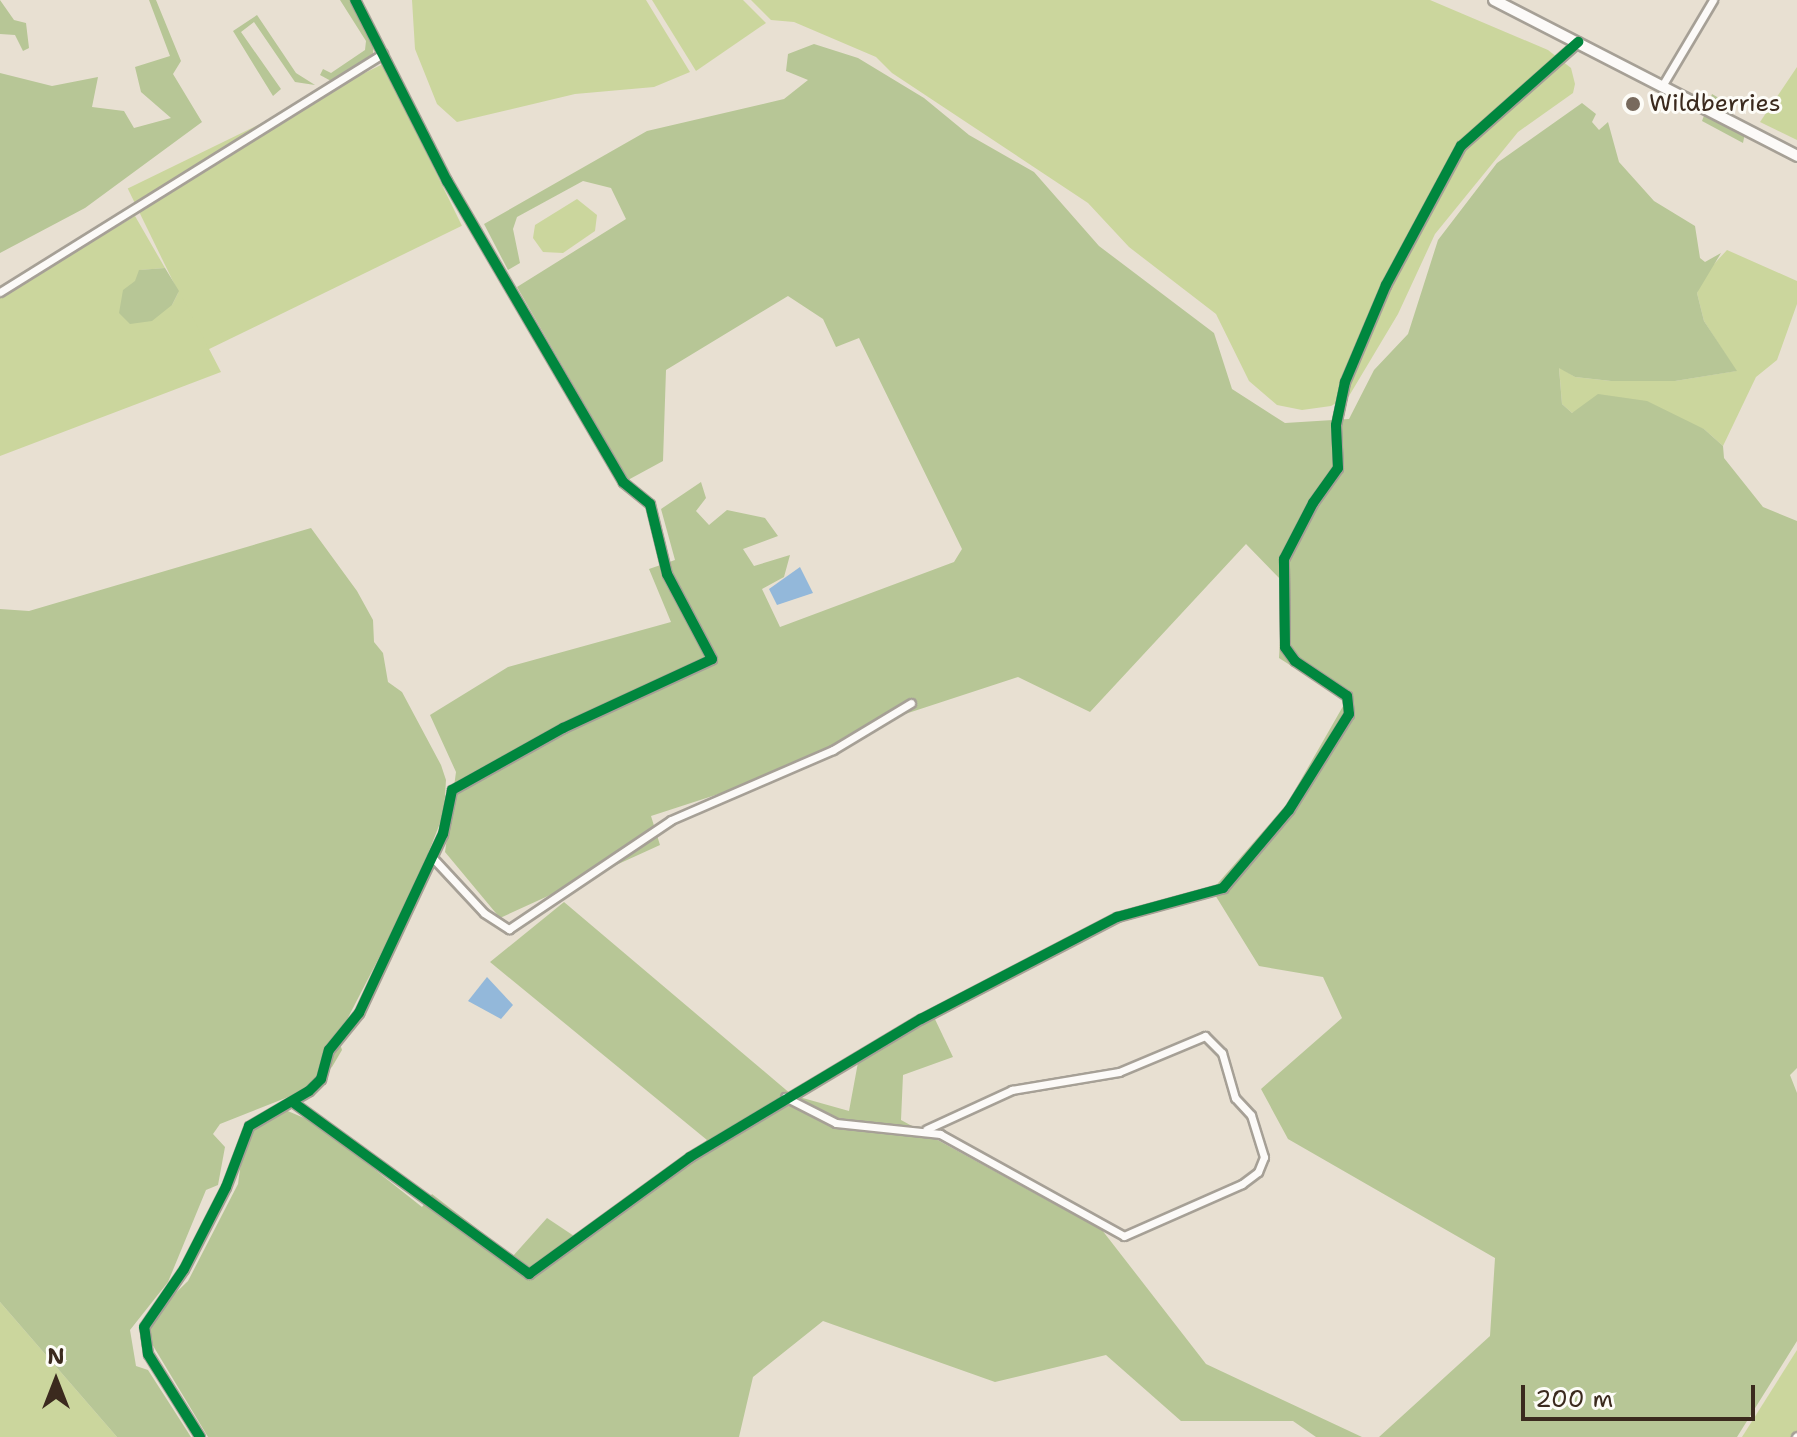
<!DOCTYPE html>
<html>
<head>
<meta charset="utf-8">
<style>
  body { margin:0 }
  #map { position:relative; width:1797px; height:1437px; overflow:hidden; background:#e8e0d2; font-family:"Shantell Sans",sans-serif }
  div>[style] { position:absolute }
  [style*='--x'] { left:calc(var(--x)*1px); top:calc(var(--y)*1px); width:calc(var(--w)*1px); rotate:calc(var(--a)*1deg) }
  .green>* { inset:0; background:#cbd69d; transform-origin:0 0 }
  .forest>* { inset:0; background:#b7c696 }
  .water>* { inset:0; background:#93b8da }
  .roads { filter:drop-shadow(2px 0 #a6a096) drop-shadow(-2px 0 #a6a096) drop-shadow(0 2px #a6a096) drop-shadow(0 -2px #a6a096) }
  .street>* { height:7px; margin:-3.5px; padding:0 3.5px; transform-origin:3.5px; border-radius:3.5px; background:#fcfaf8 }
  .secondary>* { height:10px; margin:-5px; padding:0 5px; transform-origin:5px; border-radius:5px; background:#fcfaf8 }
  .cycleway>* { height:10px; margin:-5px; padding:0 5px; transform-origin:5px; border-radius:5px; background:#00873e }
  .dots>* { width:22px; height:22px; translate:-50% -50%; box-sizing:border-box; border:4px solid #fdfcf7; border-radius:50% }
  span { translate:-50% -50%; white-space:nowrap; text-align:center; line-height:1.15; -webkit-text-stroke:6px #fdfcf7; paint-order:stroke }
  .poi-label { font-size:24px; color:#3b2a1e }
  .left { translate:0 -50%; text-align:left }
  .north { position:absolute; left:16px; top:1341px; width:80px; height:80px; -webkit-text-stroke:6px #fdfcf7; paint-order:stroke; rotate:0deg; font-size:22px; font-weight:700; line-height:32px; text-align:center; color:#3b2a1e }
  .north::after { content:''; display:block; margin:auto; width:28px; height:36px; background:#3b2a1e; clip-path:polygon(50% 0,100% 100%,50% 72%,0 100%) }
  .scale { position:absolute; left:1521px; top:1385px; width:234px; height:36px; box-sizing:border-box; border:4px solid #3b2a1e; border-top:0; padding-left:10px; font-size:24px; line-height:28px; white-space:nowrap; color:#3b2a1e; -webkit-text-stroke:6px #fdfcf7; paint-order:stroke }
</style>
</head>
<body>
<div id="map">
  <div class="green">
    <i style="clip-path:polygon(412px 0,646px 0,690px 72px,654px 87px,575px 94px,457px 122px,437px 104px,415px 49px)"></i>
    <i style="clip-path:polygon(652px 0,743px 0,766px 23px,696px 71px)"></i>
    <i style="clip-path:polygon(751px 0,1430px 0,1548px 50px,1571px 68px,1575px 84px,1573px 93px,1518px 132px,1435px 234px,1398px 314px,1349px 396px,1331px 406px,1302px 410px,1277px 405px,1249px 381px,1216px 314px,1129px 247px,1088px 203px,892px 73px,876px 57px,794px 22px,771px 20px)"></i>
    <i style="left:383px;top:64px;width:180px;height:284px;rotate:64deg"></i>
    <i style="clip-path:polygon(1797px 67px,1797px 140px,1760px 122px)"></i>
    <i style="clip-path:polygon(577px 199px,597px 215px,595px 231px,563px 253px,543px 252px,533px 238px,535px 225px)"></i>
    <i style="clip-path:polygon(135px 216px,165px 268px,140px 270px,172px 305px,179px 291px,221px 372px,0 456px,0 296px)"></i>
    <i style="clip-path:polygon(1727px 250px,1797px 281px,1797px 304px,1777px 360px,1756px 377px,1723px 446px,1704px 429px,1585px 408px,1572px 413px,1562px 404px,1559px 367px,1575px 377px,1611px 381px,1675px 381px,1736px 371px,1704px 321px,1697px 293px,1703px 276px)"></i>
    <i style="clip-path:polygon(0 1302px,117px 1437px,0 1437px)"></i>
    <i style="clip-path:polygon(1797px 1350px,1797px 1437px,1742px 1437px)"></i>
  </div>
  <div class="forest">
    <i style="clip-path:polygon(0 0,14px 20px,26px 23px,29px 48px,23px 51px,15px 35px,0 34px)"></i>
    <i style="clip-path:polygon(149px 0,156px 0,181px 61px,173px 74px,202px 122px,85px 208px,0 253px,0 73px,52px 86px,98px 77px,92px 107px,124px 111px,134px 128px,171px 118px,141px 92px,135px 67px,170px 56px)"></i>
    <i style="clip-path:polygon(340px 0,350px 0,374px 40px,373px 54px,331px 81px,320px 75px,323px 69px,331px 73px,365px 50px,366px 41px)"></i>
    <i style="clip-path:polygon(257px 15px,296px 73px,315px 85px,295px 82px,254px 22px,241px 32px,281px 89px,273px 96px,233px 31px)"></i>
    <i style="clip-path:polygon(814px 44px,858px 58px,924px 98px,969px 135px,1034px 172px,1099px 246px,1214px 333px,1232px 389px,1285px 423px,1349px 419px,1374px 370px,1408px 334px,1438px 240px,1497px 163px,1582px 103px,1596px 114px,1592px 122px,1599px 130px,1608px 122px,1619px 162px,1654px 201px,1695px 226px,1700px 258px,1705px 262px,1721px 253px,1697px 293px,1704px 321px,1737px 371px,1675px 381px,1611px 381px,1575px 377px,1559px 368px,1562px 404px,1572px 413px,1598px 394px,1647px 401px,1704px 429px,1723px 446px,1724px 458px,1763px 507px,1797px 521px,1797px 1068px,1790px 1075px,1797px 1093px,1797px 1341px,1737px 1437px,1379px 1437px,1490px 1336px,1495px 1258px,1288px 1139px,1261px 1089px,1342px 1018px,1323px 977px,1259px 966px,1212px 890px,1287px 804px,1346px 701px,1279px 658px,1283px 582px,1246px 544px,1090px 712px,1018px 677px,902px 715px,799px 768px,651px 816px,660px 845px,500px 918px,445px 852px,456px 772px,430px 715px,508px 667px,671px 622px,649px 569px,675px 560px,661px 509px,701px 482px,706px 498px,696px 511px,709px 525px,727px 510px,765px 518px,778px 536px,743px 549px,754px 566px,790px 555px,784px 577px,762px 589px,780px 627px,954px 562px,962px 549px,859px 338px,836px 347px,823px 319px,788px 296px,666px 370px,663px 461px,628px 480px,517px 287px,626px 219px,611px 188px,583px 181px,517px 217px,513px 229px,520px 263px,508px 270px,484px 224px,647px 131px,784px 99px,808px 80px,786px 71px,788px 54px)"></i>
    <i style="clip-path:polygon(1712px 94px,1734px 107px,1731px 119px,1745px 133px,1743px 143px,1702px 121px)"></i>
    <i style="clip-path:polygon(165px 268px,179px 291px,172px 305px,152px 321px,130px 324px,119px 313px,123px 290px,135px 281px,139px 270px)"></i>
    <i style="clip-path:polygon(311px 528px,357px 591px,373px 620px,374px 642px,383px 653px,388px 682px,402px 692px,441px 765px,446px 780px,444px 813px,413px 892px,338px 1037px,342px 1050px,332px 1067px,306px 1090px,220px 1124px,213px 1134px,225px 1147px,218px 1185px,206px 1190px,168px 1282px,130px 1330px,136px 1366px,148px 1370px,191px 1437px,117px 1437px,0 1302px,0 609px,29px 611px)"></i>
    <i style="clip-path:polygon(564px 902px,792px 1095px,849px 1111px,859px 1057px,933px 1015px,953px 1057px,903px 1075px,901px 1120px,1102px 1230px,1206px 1364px,1362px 1437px,1316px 1437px,1293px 1421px,1181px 1421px,1106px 1355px,995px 1382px,823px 1321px,753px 1377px,739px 1437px,208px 1437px,152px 1344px,148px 1328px,156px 1312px,188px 1281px,238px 1184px,243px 1147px,258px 1122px,283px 1109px,316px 1123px,422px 1207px,432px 1194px,513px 1256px,547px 1218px,574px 1236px,707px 1140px,490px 962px)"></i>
  </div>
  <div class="water">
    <i style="clip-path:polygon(800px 567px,813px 593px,777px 605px,769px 589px)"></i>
    <i style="clip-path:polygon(487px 977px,513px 1005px,501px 1019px,468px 1001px)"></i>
  </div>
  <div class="roads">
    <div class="street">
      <i style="--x:1662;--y:86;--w:100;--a:-59.3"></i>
      <i style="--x:0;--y:292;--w:451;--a:-31.9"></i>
      <i style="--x:432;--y:857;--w:76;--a:47.1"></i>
      <i style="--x:484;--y:913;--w:30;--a:33"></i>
      <i style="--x:509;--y:929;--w:195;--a:-33.9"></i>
      <i style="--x:671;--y:820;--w:176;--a:-23.4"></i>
      <i style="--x:833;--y:750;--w:91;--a:-31.1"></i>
      <i style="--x:785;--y:1097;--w:57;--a:27"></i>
      <i style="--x:836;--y:1123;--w:105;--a:6"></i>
      <i style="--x:940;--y:1134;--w:210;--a:29"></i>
      <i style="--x:1124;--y:1236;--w:129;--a:-23.8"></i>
      <i style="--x:1242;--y:1184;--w:20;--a:-37"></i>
      <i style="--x:1258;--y:1172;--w:16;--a:-68"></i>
      <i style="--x:1264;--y:1157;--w:44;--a:-107.2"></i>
      <i style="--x:1251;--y:1115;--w:23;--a:-133"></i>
      <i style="--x:1235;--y:1098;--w:47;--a:-106.1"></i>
      <i style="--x:1222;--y:1053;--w:24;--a:-135"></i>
      <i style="--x:1205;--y:1036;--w:93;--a:157.3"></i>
      <i style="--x:1119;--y:1072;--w:109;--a:170.5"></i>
      <i style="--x:1012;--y:1090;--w:94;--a:155.4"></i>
      <i style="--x:294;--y:1103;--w:291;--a:36"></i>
      <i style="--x:529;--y:1274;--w:199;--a:-36"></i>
      <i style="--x:690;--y:1157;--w:269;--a:-30.9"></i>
      <i style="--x:921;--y:1019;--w:221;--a:-27.5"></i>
      <i style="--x:1117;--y:917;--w:110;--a:-15.3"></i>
      <i style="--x:1223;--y:888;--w:102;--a:-49.8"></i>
      <i style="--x:1289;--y:810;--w:113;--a:-58"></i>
      <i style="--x:1349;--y:714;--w:18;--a:-96"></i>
      <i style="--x:1347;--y:696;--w:63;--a:-146.1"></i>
      <i style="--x:1295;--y:661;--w:17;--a:-126"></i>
      <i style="--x:1285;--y:647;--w:88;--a:-90.7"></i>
      <i style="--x:1284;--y:559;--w:63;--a:-62.6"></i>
      <i style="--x:1313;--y:503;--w:43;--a:-54.5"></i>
      <i style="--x:1338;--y:468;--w:43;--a:-92.7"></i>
      <i style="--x:1336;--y:425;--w:44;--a:-78.2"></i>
      <i style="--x:1345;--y:382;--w:105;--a:-67.1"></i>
      <i style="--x:1386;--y:285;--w:158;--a:-61.7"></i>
      <i style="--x:1461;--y:146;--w:157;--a:-41.6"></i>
      <i style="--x:200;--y:1437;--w:98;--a:-122.1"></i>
      <i style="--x:148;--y:1354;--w:27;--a:-98"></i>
      <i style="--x:144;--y:1327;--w:70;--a:-55.4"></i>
      <i style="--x:184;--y:1269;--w:92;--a:-62.9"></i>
      <i style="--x:226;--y:1187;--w:65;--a:-69.3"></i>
      <i style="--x:249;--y:1126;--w:69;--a:-30.3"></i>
      <i style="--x:309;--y:1091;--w:17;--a:-45"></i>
      <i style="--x:321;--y:1079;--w:30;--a:-75"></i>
      <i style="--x:329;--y:1050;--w:48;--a:-51"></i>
      <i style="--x:359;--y:1013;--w:198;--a:-64.9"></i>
      <i style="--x:443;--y:834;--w:45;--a:-78.4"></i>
      <i style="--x:452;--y:790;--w:127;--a:-29.2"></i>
      <i style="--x:563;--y:728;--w:164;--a:-24.8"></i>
      <i style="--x:712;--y:659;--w:96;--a:-117.9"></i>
      <i style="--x:667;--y:574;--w:72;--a:-103.7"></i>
      <i style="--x:650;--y:504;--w:35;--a:-141"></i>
      <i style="--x:623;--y:482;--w:349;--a:-120.3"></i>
      <i style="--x:447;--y:181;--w:203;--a:-116.9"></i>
      <i style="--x:1796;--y:1437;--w:1;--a:-45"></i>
    </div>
    <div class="secondary">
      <i style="--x:1494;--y:0;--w:341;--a:27.2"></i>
    </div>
  </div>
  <div class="cycleway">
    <i style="--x:294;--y:1103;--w:291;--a:36"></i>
    <i style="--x:529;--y:1274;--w:199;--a:-36"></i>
    <i style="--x:690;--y:1157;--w:269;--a:-30.9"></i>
    <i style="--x:921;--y:1019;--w:221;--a:-27.5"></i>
    <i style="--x:1117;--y:917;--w:110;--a:-15.3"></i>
    <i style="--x:1223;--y:888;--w:102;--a:-49.8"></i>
    <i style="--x:1289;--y:810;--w:113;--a:-58"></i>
    <i style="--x:1349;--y:714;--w:18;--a:-96"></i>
    <i style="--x:1347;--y:696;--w:63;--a:-146.1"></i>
    <i style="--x:1295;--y:661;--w:17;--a:-126"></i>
    <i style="--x:1285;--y:647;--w:88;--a:-90.7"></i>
    <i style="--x:1284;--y:559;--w:63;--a:-62.6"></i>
    <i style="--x:1313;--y:503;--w:43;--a:-54.5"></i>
    <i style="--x:1338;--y:468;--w:43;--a:-92.7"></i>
    <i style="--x:1336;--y:425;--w:44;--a:-78.2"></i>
    <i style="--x:1345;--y:382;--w:105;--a:-67.1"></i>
    <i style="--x:1386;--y:285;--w:158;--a:-61.7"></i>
    <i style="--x:1461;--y:146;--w:157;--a:-41.6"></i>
    <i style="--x:200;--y:1437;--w:98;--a:-122.1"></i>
    <i style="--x:148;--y:1354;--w:27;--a:-98"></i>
    <i style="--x:144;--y:1327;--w:70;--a:-55.4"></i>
    <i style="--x:184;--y:1269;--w:92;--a:-62.9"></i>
    <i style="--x:226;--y:1187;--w:65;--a:-69.3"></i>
    <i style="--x:249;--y:1126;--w:69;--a:-30.3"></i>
    <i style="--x:309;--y:1091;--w:17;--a:-45"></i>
    <i style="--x:321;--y:1079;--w:30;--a:-75"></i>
    <i style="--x:329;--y:1050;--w:48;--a:-51"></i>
    <i style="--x:359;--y:1013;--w:198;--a:-64.9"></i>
    <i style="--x:443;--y:834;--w:45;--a:-78.4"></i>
    <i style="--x:452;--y:790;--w:127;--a:-29.2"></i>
    <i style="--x:563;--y:728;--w:164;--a:-24.8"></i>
    <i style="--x:712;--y:659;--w:96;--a:-117.9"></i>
    <i style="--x:667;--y:574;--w:72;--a:-103.7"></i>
    <i style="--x:650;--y:504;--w:35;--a:-141"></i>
    <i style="--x:623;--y:482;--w:349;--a:-120.3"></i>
    <i style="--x:447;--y:181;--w:203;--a:-116.9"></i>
  </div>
  <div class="dots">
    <i style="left:1633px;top:104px;background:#786a5d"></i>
  </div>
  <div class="poi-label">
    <span class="left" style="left:1649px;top:104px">Wildberries</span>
  </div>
  <div class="north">N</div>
  <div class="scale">200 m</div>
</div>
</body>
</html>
